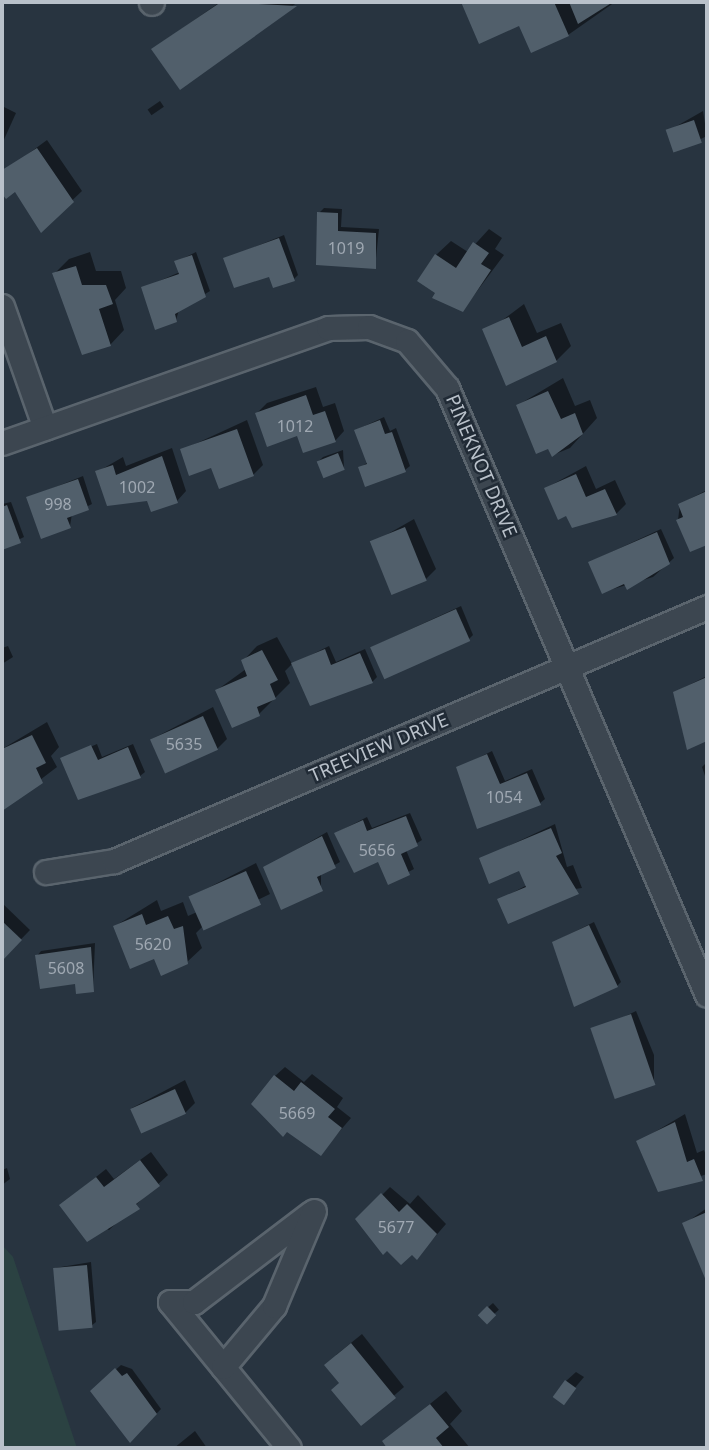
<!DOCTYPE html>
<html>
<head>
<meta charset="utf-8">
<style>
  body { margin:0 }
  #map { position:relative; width:709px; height:1450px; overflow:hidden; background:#283440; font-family:"Noto Sans",sans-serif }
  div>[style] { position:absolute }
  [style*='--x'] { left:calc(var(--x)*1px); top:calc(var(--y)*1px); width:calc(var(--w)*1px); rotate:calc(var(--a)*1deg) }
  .green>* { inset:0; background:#2b4242 }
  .shadow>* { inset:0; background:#0007; transform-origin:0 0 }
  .building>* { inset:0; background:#515f6b; transform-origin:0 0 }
  .roads { filter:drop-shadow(2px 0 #5a646d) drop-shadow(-2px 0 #5a646d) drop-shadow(0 2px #5a646d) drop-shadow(0 -2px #5a646d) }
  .minor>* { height:23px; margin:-11.5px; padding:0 11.5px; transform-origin:11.5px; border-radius:11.5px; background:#3c4650 }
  span { translate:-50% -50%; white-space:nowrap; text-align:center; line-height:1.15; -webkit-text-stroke:5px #212b36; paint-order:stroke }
  .number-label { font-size:16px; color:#9fa8b2 }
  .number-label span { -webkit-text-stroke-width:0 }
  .street-label { font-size:19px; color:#b9c1ca }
  .frame { position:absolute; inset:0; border:4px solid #b9c1ca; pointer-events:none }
</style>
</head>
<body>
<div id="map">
  <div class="green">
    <i style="clip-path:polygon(2px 1245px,13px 1257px,77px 1448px,2px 1448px)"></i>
  </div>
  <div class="shadow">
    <i style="clip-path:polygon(220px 2px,298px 2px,181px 87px,153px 49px)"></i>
    <i style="clip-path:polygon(463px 2px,615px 2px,568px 35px,520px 24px,480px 42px)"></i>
    <i style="left:160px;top:101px;width:7px;height:15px;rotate:56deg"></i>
    <i style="clip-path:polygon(2px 106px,16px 113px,2px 144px)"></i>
    <i style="clip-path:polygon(703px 111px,707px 136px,676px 151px,668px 131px)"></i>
    <i style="clip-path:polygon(47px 140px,82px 191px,41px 230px,16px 189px,6px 196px,2px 191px,2px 173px)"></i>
    <i style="clip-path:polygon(324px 208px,342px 209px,341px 227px,379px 229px,375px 268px,319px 213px)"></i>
    <i style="clip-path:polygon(489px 229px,502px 238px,495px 249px,504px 255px,463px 310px,438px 293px,436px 255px,451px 241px,468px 252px)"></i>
    <i style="clip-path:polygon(284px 235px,298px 275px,294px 279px,225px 259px)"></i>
    <i style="clip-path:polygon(90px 252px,96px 271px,121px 271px,126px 288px,115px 300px,124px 330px,110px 345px,54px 274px,69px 259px)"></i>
    <i style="clip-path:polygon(196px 252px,210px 291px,179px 310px,176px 320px,143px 288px,180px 272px,176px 262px)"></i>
    <i style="clip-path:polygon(524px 304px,537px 333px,561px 323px,571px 346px,556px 361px,485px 333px)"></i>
    <i style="clip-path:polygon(563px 378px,575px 406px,590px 400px,597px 418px,570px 448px,553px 455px,518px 405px)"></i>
    <i style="clip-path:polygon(316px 387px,323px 407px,335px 403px,344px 431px,335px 441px,298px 434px,257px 413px,267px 403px)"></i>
    <i style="clip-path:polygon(384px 417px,390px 431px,396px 428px,410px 466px,405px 470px,360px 468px,368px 462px,356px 430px)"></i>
    <i style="clip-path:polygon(247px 420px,263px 465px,253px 475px,182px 450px)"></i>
    <i style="clip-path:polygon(172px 448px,186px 491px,177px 501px,97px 472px,123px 457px,126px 466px)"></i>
    <i style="clip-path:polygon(343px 450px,344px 468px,318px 462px,323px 457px)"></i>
    <i style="clip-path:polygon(586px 466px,596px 489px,615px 480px,626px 504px,616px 514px,567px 514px,546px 488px)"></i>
    <i style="clip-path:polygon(83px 476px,92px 504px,72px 514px,70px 526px,28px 498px)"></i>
    <i style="clip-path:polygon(707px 490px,707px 543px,691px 550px,678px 520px,680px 504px)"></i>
    <i style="clip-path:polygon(11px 502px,24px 537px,2px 548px,2px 504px)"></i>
    <i style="clip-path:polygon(414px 519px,436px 569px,426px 579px,372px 543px)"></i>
    <i style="clip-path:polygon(661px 529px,674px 558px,653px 577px,603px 592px,590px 562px)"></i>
    <i style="clip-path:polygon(461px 606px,473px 635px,469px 639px,372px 647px)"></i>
    <i style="clip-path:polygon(277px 637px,292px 664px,285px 671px,290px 683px,259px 714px,217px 690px,246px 669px,243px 661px,257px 646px)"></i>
    <i style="clip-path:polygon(8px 646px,13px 657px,2px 664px,2px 648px)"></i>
    <i style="clip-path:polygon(329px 646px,336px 662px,365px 649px,377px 677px,372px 682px,293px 664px)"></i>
    <i style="clip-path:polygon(707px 676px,707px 739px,688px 747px,675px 692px)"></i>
    <i style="clip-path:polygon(213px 707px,227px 739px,217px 749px,152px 739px)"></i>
    <i style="clip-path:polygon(47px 722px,59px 747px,51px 756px,57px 767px,2px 809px,2px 749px)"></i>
    <i style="clip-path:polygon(97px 744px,102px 757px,133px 744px,145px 772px,140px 776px,62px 759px)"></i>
    <i style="clip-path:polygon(492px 751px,505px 781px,532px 769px,545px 799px,540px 803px,458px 768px)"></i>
    <i style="clip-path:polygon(707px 762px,707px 782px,702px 767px)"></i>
    <i style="clip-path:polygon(410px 813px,422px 840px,406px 850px,414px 869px,389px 882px,379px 860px,336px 833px,367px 817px,372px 828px)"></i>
    <i style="clip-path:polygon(555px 824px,567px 867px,573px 865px,582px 888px,499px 900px,527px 885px,520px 868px,481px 859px)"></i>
    <i style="clip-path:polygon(327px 832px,340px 862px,321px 873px,321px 888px,265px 868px)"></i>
    <i style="clip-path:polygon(256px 863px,270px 894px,203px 926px,196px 933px,202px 948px,187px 962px,155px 956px,115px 926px,157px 900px,161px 911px,183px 902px,188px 916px,197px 912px,192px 901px,202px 891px)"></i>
    <i style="clip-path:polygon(2px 903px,30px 930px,2px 959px)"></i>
    <i style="clip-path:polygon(594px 922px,621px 982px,617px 986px,554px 942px)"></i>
    <i style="clip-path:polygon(95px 943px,93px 990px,37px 956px,41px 951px)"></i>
    <i style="clip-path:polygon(636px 1011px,654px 1055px,654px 1084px,593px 1032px)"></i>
    <i style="clip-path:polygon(285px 1067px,304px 1082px,312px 1074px,343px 1098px,337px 1107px,351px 1118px,321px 1153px,275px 1076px)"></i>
    <i style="clip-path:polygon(185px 1080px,195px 1103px,185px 1113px,132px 1108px)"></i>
    <i style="clip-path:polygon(685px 1114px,697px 1153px,704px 1150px,707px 1158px,707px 1174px,659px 1190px,638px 1142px)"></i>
    <i style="clip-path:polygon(151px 1152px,168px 1175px,109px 1230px,61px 1205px,106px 1169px,114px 1179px)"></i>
    <i style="clip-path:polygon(7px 1168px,10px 1179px,2px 1185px,2px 1170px)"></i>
    <i style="clip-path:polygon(390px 1187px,410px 1204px,418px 1195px,446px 1224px,426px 1247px,358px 1219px)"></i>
    <i style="clip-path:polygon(707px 1208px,707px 1278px,684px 1224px)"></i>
    <i style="clip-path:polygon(91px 1262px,96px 1322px,91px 1326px,55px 1268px)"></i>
    <i style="left:493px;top:1303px;width:9px;height:18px;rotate:49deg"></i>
    <i style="clip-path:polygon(362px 1334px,404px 1387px,361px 1424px,341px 1382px,336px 1355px)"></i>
    <i style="clip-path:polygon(121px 1365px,132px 1369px,161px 1409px,130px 1441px,92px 1391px)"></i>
    <i style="clip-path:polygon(576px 1372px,584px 1377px,563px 1402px,566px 1381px)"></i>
    <i style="clip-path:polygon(446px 1391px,462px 1411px,450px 1424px,470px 1448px,391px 1448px,384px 1441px)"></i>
    <i style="clip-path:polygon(195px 1431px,207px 1448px,174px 1448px)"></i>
  </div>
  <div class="building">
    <i style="clip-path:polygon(221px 2px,297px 6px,180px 90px,151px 49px)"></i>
    <i style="clip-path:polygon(461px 2px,554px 2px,569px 36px,531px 53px,519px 26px,479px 44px)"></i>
    <i style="clip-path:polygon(569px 2px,613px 2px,578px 24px)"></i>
    <i style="left:694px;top:120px;width:24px;height:30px;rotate:71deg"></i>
    <i style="clip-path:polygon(37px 148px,74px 202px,41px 233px,15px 192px,6px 199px,2px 194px,2px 170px)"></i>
    <i style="clip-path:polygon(317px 212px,338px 213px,338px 231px,376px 233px,376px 269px,316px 265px)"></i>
    <i style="clip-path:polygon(279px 238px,295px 281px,273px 288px,269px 277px,234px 288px,223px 258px)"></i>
    <i style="clip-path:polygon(473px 242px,489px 253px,481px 264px,491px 270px,463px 312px,432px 298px,435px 293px,417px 281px,435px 254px,456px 268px)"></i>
    <i style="clip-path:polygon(192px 255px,206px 297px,175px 314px,177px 322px,155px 330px,141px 287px,179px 274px,174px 261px)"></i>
    <i style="clip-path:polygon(76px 266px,82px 285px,106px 285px,113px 304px,99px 309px,111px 346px,82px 355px,52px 273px)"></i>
    <i style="clip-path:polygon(509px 317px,522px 347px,546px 336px,557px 362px,506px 386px,482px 329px)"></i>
    <i style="clip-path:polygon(548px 391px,561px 419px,575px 413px,583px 434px,552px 457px,548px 449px,536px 454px,516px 405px)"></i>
    <i style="clip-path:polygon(306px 395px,313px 415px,325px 411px,336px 442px,303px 453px,297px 436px,267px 447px,255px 413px)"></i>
    <i style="clip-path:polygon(380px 420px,385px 434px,392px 432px,406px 472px,365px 487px,358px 467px,367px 464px,354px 430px)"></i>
    <i style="clip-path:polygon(237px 429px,254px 476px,219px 489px,211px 468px,189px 476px,180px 449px)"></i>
    <i style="left:338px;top:453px;width:18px;height:23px;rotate:68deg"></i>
    <i style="clip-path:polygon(162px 456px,178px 503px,151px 512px,147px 501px,107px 506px,95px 471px,113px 465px,116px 475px)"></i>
    <i style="clip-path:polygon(576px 474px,586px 497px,605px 489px,617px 515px,572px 528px,566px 516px,558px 520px,544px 488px)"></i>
    <i style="clip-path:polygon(78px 479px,89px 510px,67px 518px,71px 528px,41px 539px,26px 497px)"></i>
    <i style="clip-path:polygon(707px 491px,707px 545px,690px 552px,676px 520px,683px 517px,678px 504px)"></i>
    <i style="clip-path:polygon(7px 505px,21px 543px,2px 550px,2px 507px)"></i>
    <i style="left:405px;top:527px;width:58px;height:38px;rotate:68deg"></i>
    <i style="clip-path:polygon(657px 532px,670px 564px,627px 590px,624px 584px,602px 594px,588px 562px)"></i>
    <i style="left:456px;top:609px;width:35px;height:94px;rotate:66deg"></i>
    <i style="clip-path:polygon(325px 649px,331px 665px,360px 653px,373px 683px,310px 706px,291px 663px)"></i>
    <i style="clip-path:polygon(262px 650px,278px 680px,270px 684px,276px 699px,257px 707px,260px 716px,232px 728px,215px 690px,247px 676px,241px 660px)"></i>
    <i style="clip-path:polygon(707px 677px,707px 741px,687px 750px,673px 692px)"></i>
    <i style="left:203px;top:716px;width:37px;height:58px;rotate:66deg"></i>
    <i style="clip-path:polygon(32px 735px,46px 763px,36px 768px,43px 783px,2px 811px,2px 749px)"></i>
    <i style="clip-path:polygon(91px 745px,98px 760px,128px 747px,141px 778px,78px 800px,60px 758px)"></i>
    <i style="clip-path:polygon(487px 754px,500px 784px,527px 773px,541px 805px,477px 829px,456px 767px)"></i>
    <i style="clip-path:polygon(406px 816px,418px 846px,401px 854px,410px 875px,388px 885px,378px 862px,354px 873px,334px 833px,363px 820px,367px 831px)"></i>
    <i style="clip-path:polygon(551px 828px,562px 853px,556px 856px,579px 894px,508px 924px,497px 899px,526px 887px,519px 871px,489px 884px,479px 858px)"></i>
    <i style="clip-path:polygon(322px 836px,336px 868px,317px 877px,323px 891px,281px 910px,263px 867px)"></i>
    <i style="left:246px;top:871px;width:37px;height:63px;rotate:66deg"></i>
    <i style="clip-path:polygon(142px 914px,146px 925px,168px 916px,174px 929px,183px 926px,188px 964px,161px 976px,154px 959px,130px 969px,113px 926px)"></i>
    <i style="clip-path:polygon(2px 921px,22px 940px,2px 961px)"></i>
    <i style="clip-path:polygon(589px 925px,618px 987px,574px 1007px,552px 942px)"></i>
    <i style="clip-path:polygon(91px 947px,94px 992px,76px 994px,75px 984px,40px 989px,35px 955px)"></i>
    <i style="left:631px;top:1014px;width:75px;height:43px;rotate:71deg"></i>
    <i style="clip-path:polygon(274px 1075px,294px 1091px,301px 1082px,335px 1109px,328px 1117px,342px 1128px,321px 1156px,287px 1132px,283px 1137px,251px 1104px)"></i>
    <i style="left:175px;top:1089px;width:27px;height:49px;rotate:66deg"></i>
    <i style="clip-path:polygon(675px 1122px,687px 1162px,694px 1159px,703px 1181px,658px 1192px,636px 1141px)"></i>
    <i style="clip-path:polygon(140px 1160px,160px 1186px,136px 1204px,140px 1209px,87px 1242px,59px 1205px,96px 1177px,104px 1187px)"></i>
    <i style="clip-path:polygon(381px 1193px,399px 1212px,407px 1204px,437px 1234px,417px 1260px,412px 1255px,401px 1265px,387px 1251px,383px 1255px,355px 1219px)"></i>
    <i style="clip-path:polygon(707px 1212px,707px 1283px,682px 1223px)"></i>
    <i style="left:87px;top:1265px;width:63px;height:34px;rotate:85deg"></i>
    <i style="left:487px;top:1306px;width:13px;height:13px;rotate:45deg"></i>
    <i style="clip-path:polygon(351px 1343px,396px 1398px,361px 1426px,331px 1390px,339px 1383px,324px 1365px)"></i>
    <i style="clip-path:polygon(115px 1368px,122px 1376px,127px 1373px,157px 1414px,130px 1443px,90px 1391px)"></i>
    <i style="left:565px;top:1380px;width:14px;height:21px;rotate:36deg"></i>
    <i style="clip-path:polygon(430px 1404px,449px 1427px,436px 1438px,444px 1448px,387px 1448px,382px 1441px)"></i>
  </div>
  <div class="roads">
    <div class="minor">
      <i style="--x:151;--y:2;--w:1;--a:45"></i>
      <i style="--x:2;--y:306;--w:129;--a:70.6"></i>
      <i style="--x:2;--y:443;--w:346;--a:-19.4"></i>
      <i style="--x:328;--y:328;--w:41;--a:-1.4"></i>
      <i style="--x:369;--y:327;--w:40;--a:20.2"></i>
      <i style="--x:407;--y:341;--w:62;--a:49.6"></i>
      <i style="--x:447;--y:388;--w:660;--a:66.81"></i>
      <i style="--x:46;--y:872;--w:69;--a:-9.2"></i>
      <i style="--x:114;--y:861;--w:645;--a:-23.19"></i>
      <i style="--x:170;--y:1302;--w:188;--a:50.8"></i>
      <i style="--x:170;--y:1302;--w:24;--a:0"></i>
      <i style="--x:194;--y:1302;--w:147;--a:-37.3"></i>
      <i style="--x:223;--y:1367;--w:80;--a:-50.1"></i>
      <i style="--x:274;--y:1306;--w:103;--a:-67.2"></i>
    </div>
  </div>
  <div class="number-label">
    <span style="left:346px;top:248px">1019</span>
    <span style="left:295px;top:426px">1012</span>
    <span style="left:137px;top:487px">1002</span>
    <span style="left:58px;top:504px">998</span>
    <span style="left:184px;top:744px">5635</span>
    <span style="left:504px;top:797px">1054</span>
    <span style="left:377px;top:850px">5656</span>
    <span style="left:153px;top:944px">5620</span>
    <span style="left:66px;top:968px">5608</span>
    <span style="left:297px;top:1113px">5669</span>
    <span style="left:396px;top:1227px">5677</span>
  </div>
  <div class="street-label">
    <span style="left:481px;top:466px;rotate:67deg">PINEKNOT DRIVE</span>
    <span style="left:379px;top:748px;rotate:-23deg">TREEVIEW DRIVE</span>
  </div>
  <div class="frame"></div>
</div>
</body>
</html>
